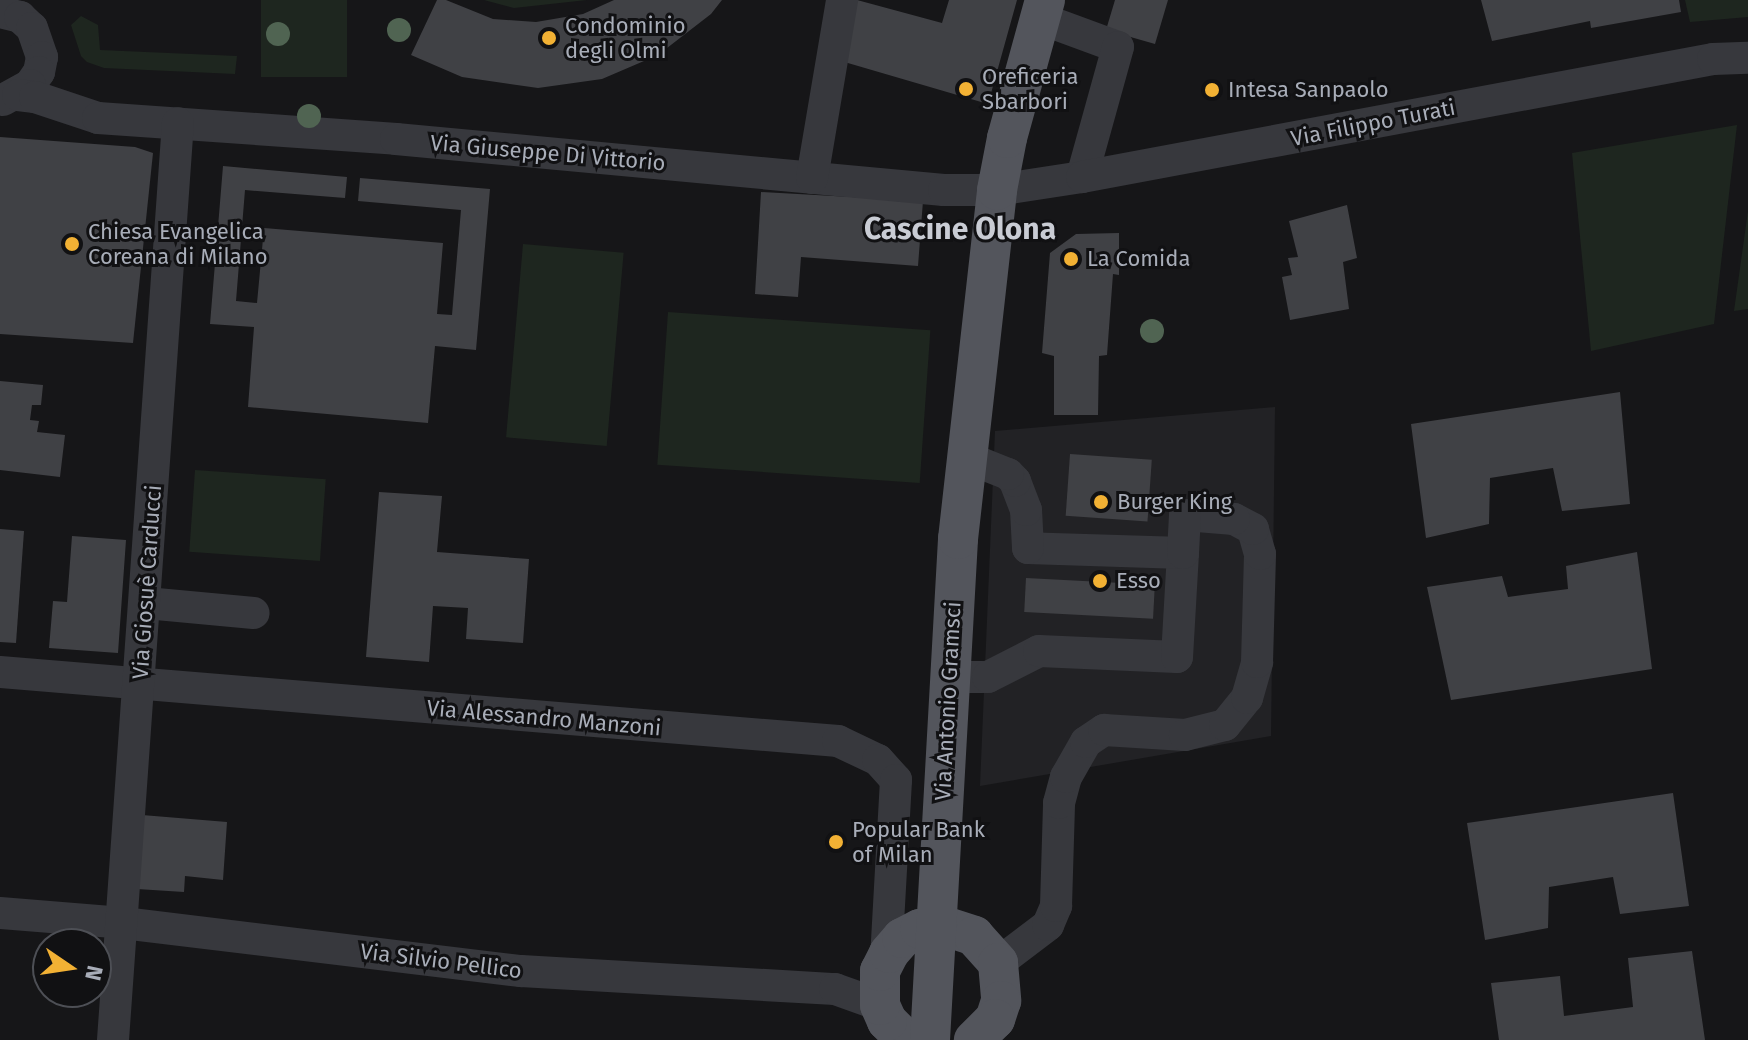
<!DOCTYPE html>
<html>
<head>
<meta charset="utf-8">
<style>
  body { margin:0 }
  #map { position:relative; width:1748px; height:1040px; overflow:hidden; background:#161618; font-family:"Fira Sans",sans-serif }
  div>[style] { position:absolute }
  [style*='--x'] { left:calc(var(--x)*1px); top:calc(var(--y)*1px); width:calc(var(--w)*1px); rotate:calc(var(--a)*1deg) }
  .built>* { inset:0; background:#222225 }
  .green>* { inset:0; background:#1e261f; transform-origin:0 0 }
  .building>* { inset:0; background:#404145; transform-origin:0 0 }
  .minor>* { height:32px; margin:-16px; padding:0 16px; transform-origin:16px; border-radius:16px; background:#37383d }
  .major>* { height:40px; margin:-20px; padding:0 20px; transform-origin:20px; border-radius:20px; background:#53555c }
  .trees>* { width:24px; height:24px; margin:-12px; border-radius:50%; background:#506452 }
  .dots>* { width:22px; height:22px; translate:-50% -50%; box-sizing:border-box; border:4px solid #111113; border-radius:50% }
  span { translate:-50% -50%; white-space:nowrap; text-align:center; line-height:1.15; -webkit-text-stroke:6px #111113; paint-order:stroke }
  .poi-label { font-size:22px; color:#a8adb8 }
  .left { translate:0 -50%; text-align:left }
  .street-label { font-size:22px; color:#a8adb8 }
  .district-label { font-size:30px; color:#c9ccd4; font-weight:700 }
  .north { position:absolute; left:32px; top:928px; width:80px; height:80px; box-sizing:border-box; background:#111113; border:2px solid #4d4f55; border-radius:50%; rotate:103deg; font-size:22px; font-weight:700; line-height:32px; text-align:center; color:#a8adb8 }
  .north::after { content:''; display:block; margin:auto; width:28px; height:36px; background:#f2b134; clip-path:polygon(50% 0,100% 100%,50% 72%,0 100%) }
</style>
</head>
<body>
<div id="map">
  <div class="built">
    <i style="clip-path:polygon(1275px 407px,1271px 736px,980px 786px,995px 431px)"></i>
  </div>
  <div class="green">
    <i style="left:261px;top:0;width:86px;height:77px"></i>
    <i style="clip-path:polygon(484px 0,587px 0,514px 8px)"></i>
    <i style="clip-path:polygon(1685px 0,1748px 0,1748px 17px,1690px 22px)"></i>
    <i style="clip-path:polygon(81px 16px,98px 25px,100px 50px,237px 56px,235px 74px,104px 68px,87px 62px,81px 56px,71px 25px)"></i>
    <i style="clip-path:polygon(1737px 125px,1714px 324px,1591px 351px,1572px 153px)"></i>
    <i style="clip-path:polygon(1748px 211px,1748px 309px,1734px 311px)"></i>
    <i style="left:523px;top:244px;width:101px;height:194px;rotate:5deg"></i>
    <i style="left:668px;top:312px;width:263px;height:153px;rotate:4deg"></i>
    <i style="left:195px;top:470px;width:131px;height:82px;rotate:4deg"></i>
  </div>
  <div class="building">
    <i style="clip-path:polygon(437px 0,446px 0,493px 19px,536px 22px,583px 14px,614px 0,722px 0,711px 14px,658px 55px,602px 79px,538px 88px,462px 77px,411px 55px)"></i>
    <i style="clip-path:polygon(857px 0,942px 23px,949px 0,1017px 0,988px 104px,841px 61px)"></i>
    <i style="clip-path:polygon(1115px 0,1168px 0,1155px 44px,1106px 30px)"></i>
    <i style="clip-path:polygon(1481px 0,1679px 0,1681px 12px,1591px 28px,1590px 21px,1492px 41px)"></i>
    <i style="clip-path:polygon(0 137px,135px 147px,153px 153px,133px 343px,0 334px)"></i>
    <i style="clip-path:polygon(223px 166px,347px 177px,345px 198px,245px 190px,236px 301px,257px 303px,264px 228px,443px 243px,437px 314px,452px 315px,461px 210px,358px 201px,360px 178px,490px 189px,476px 350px,435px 346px,428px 423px,248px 407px,254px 327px,210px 324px)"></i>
    <i style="clip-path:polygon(761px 192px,923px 201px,918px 266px,801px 257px,798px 297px,755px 294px)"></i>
    <i style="clip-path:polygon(1347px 205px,1357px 258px,1343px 262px,1349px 309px,1290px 320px,1282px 277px,1292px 275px,1288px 258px,1298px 257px,1289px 221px)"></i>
    <i style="clip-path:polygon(1119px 233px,1119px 275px,1113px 274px,1107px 355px,1099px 356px,1098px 415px,1054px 415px,1054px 356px,1042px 353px,1050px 253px,1076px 234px)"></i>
    <i style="clip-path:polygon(0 381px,43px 385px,41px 405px,32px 405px,30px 420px,39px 421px,37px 432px,65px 435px,60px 477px,0 470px)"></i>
    <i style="clip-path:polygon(1620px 392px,1630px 504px,1562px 511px,1553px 468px,1490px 478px,1489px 524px,1426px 538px,1411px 424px)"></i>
    <i style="left:1070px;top:454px;width:82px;height:62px;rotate:4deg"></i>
    <i style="clip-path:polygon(379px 492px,442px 496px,437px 552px,529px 559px,523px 643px,466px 639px,468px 608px,433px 606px,429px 662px,366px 657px)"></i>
    <i style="clip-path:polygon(0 529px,24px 531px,16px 643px,0 642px)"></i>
    <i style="clip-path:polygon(72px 536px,126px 540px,118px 653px,49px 648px,53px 601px,67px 602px)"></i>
    <i style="clip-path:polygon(1637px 552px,1652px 669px,1451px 700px,1427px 587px,1502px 576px,1508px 597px,1568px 589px,1566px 566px)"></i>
    <i style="left:1026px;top:578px;width:129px;height:34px;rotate:3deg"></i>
    <i style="clip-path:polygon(1673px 793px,1689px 906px,1620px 914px,1613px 877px,1549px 887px,1548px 928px,1485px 940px,1467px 823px)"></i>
    <i style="clip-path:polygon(142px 815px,227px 822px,223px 880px,185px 876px,184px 892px,137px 889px)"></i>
    <i style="clip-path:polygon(1692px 951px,1705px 1040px,1499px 1040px,1491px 983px,1560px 976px,1564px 1016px,1633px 1007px,1628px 958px)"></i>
  </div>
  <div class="minor">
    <i style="--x:0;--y:12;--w:21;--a:14"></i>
    <i style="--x:20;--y:17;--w:16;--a:43"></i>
    <i style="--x:32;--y:28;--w:31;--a:71"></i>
    <i style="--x:42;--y:57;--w:15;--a:101"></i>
    <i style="--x:39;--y:72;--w:16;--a:125"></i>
    <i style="--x:30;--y:85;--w:31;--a:151"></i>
    <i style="--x:1039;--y:18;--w:84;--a:20.2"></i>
    <i style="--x:1118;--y:47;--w:135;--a:105.5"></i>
    <i style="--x:18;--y:95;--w:17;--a:7"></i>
    <i style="--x:35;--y:97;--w:66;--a:18.4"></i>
    <i style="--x:98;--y:118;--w:299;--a:4"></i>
    <i style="--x:396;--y:139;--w:550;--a:5.32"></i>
    <i style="--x:944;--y:190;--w:53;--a:0"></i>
    <i style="--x:997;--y:190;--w:86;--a:-8.7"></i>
    <i style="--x:1082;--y:177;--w:642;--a:-10.59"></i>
    <i style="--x:1713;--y:59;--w:35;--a:-2"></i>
    <i style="--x:812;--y:178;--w:181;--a:-80.4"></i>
    <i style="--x:146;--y:603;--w:108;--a:5.3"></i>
    <i style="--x:0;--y:672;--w:841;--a:4.71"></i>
    <i style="--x:838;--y:741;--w:44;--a:25.4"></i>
    <i style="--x:878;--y:760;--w:27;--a:48"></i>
    <i style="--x:896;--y:780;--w:180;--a:93.2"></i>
    <i style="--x:949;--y:677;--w:39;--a:0"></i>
    <i style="--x:988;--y:677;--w:57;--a:-27"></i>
    <i style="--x:1039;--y:651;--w:138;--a:2.5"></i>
    <i style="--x:1177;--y:657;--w:104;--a:-86.7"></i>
    <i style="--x:1183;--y:553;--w:155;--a:-178.2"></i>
    <i style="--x:1028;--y:548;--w:38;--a:-93"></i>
    <i style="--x:1026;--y:510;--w:31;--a:-111"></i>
    <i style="--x:1015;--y:481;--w:10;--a:-135"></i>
    <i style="--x:1008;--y:474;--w:43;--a:-158.2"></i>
    <i style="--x:0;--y:913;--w:123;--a:4.6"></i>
    <i style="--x:123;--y:923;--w:401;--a:6.9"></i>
    <i style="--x:521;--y:971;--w:315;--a:3.3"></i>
    <i style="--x:835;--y:989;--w:48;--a:19.6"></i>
    <i style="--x:998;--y:963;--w:63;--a:-37.2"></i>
    <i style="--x:1048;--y:925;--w:21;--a:-67"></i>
    <i style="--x:1056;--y:906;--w:103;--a:-88.3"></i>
    <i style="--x:1059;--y:803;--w:27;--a:-75"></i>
    <i style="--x:1066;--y:777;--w:40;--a:-60.3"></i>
    <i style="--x:1086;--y:742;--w:22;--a:-34"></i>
    <i style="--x:1104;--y:730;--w:81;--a:3.5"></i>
    <i style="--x:1185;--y:735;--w:41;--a:-14"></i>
    <i style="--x:1225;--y:725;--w:35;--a:-51"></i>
    <i style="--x:1247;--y:698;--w:37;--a:-74"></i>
    <i style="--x:1257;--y:662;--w:108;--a:-88.4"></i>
    <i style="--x:1260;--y:554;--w:26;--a:-106"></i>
    <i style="--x:1253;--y:529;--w:21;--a:-152"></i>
    <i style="--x:1234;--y:519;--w:49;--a:-175.3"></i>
    <i style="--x:1185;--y:515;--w:38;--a:93"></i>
    <i style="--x:113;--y:1040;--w:919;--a:-85.95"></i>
  </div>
  <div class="major">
    <i style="--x:906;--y:1040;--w:27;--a:-135"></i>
    <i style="--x:887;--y:1021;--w:17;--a:-114"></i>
    <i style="--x:880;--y:1005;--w:34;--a:-90"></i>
    <i style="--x:880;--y:971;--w:20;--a:-63"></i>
    <i style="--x:889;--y:953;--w:20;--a:-49"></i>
    <i style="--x:902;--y:938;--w:20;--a:-27"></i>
    <i style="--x:920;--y:929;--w:21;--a:-11"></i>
    <i style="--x:941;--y:925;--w:35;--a:18"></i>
    <i style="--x:974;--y:936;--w:36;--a:48"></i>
    <i style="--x:998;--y:963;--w:38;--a:85"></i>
    <i style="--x:1001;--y:1001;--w:19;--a:108"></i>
    <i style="--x:995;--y:1019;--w:30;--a:135"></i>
    <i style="--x:930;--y:1040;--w:502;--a:-86.8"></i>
    <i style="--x:958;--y:539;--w:351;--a:-83.6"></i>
    <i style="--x:997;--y:190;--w:53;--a:-79.1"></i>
    <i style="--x:1007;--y:138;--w:143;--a:-74.6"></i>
  </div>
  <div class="trees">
    <i style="left:399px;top:30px"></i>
    <i style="left:278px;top:34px"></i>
    <i style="left:309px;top:116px"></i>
    <i style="left:1152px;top:331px"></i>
  </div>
  <div class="dots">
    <i style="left:549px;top:38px;background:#f2b134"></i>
    <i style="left:966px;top:89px;background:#f2b134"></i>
    <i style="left:1212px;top:90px;background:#f2b134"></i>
    <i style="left:72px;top:244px;background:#f2b134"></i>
    <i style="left:1071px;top:259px;background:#f2b134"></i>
    <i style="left:1101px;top:502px;background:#f2b134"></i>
    <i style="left:1100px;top:581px;background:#f2b134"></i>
    <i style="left:836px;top:842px;background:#f2b134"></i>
  </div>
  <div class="poi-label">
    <span class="left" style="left:565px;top:38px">Condominio<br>degli Olmi</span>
    <span class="left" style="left:982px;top:89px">Oreficeria<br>Sbarbori</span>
    <span class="left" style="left:1228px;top:90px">Intesa Sanpaolo</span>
    <span class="left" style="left:88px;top:244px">Chiesa Evangelica<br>Coreana di Milano</span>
    <span class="left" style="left:1087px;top:259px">La Comida</span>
    <span class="left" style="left:1117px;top:502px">Burger King</span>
    <span class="left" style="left:1116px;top:581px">Esso</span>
    <span class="left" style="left:852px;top:842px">Popular Bank<br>of Milan</span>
  </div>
  <div class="street-label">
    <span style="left:1373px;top:123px;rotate:-11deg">Via Filippo Turati</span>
    <span style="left:548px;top:153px;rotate:5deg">Via Giuseppe Di Vittorio</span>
    <span style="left:147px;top:582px;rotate:-86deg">Via Giosuè Carducci</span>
    <span style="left:948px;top:701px;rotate:-87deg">Via Antonio Gramsci</span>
    <span style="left:544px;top:718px;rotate:5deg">Via Alessandro Manzoni</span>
    <span style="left:441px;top:961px;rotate:7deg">Via Silvio Pellico</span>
  </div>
  <div class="district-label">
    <span style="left:960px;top:229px">Cascine Olona</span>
  </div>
  <div class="north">N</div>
</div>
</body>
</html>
